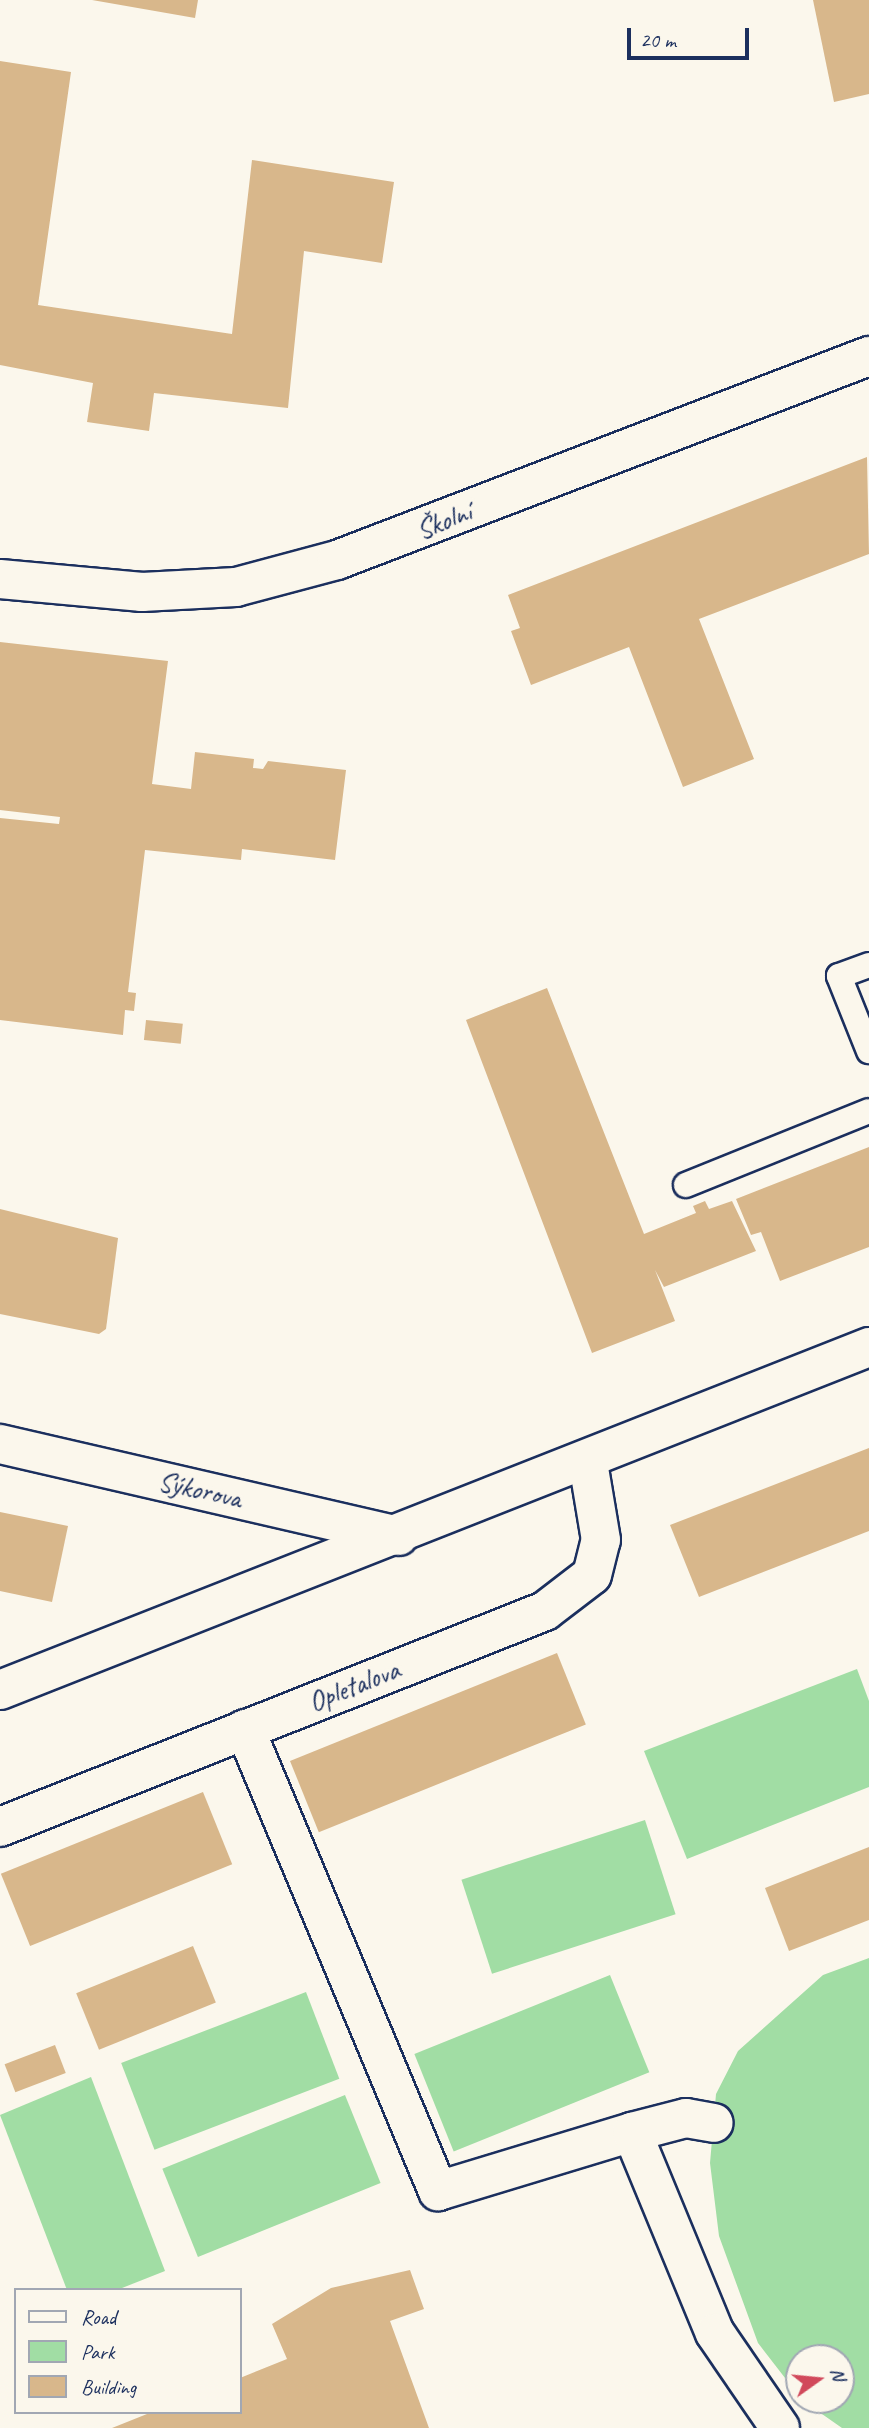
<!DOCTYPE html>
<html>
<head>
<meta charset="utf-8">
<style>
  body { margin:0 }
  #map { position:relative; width:869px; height:2428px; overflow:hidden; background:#fbf7ec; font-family:Caveat,sans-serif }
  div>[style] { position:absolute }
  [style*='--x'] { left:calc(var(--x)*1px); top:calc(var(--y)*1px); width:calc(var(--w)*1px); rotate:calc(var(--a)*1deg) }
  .green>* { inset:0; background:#a1dda4; transform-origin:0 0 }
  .building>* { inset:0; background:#d8b78b; transform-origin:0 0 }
  .roads { filter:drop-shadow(2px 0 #1b2f5e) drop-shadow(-2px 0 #1b2f5e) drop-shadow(0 2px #1b2f5e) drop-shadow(0 -2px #1b2f5e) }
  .service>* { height:24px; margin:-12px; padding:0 12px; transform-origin:12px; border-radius:12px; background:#fbf7ec }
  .minor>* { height:38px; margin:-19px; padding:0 19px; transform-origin:19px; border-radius:19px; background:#fbf7ec }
  .tertiary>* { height:38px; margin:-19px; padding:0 19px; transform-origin:19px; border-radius:19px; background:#fbf7ec }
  span { translate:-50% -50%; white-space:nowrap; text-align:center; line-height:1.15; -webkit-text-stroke:7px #fbf7ec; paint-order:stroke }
  .street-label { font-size:28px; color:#1b2f5e }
  .legend { position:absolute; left:14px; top:2288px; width:228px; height:126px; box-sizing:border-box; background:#fbf7ec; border:2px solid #a1a7b3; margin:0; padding:9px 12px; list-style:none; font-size:21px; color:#1b2f5e }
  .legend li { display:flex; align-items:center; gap:14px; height:35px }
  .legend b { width:35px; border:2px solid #a1a7b3 }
  .north { position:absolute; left:785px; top:2344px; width:70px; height:70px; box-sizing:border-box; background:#fbf7ec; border:2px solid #a1a7b3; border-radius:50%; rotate:75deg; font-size:19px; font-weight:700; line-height:28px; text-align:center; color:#1b2f5e }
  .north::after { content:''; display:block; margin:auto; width:24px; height:32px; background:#d1495b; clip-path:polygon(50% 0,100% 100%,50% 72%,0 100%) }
  .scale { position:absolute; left:627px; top:28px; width:122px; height:32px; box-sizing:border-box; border:4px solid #1b2f5e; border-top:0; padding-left:9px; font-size:21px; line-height:24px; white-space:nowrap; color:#1b2f5e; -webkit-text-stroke:5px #fbf7ec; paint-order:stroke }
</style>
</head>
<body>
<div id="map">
  <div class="green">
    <i style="clip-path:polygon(857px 1669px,869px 1701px,869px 1787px,687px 1859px,644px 1751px)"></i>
    <i style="left:645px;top:1820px;width:99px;height:193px;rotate:72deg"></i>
    <i style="clip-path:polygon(869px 1958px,869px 2428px,842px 2428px,802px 2400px,841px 2400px,841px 2358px,799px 2358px,799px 2396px,758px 2343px,719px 2236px,710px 2163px,716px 2094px,738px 2051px,823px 1975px)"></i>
    <i style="left:610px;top:1975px;width:105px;height:211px;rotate:68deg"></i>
    <i style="left:306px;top:1992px;width:93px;height:198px;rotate:69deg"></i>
    <i style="clip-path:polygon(91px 2077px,165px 2271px,117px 2290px,67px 2290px,0 2115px)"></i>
    <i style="left:345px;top:2095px;width:95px;height:197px;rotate:68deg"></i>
  </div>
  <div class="building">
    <i style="clip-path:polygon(92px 0,198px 0,195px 18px)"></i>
    <i style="clip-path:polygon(813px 0,869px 0,869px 94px,834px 102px)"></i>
    <i style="clip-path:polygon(0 61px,71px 72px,38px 305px,232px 334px,252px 160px,394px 182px,382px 263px,304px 251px,288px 408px,154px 393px,149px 431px,87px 422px,93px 383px,0 365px)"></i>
    <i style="clip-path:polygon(867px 457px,869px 554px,699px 619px,754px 759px,683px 787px,629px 647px,531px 685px,511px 631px,520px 628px,508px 595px)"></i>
    <i style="clip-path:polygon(0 642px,168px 661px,152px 784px,191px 789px,195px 752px,254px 759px,253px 768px,263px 769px,268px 761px,346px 770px,335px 860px,242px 849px,241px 860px,145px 850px,128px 992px,136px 993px,134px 1011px,125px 1010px,123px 1035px,0 1020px,0 818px,59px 824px,60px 817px,0 810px)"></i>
    <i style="clip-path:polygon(547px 988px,644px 1234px,696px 1213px,693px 1206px,705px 1201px,709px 1209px,732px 1201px,756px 1251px,664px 1287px,655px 1270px,675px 1321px,592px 1353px,466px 1020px)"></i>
    <i style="left:146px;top:1020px;width:37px;height:20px;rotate:6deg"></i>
    <i style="clip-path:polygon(869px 1147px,869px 1247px,780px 1281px,761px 1232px,751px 1235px,736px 1199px)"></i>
    <i style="clip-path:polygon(0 1209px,118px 1238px,106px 1329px,99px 1334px,0 1314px)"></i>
    <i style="clip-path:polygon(869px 1448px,869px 1531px,699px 1597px,670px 1525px)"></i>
    <i style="clip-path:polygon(0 1512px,68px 1526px,52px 1602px,0 1591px)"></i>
    <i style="left:557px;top:1653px;width:77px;height:288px;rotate:68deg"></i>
    <i style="left:203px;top:1792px;width:78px;height:218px;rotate:68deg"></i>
    <i style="clip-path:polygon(869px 1847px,869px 1920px,789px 1951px,765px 1888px)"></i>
    <i style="left:193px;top:1946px;width:61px;height:126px;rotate:68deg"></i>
    <i style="left:55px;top:2045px;width:30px;height:54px;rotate:69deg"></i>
    <i style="clip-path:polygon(410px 2270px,424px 2309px,390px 2321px,429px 2428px,112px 2428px,152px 2412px,240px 2412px,240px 2378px,287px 2359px,272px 2324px,331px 2288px)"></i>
  </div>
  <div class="roads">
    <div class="service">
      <i style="--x:869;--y:965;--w:32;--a:160"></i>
      <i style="--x:839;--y:976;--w:81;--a:68.2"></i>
      <i style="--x:686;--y:1185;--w:197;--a:-22"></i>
    </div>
    <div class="minor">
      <i style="--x:0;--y:579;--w:143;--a:5.2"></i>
      <i style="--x:142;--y:592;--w:94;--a:-3"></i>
      <i style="--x:236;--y:587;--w:105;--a:-15"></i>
      <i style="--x:337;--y:560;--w:570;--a:-20.98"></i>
      <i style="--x:0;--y:1444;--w:409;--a:13"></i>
      <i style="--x:245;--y:1729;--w:501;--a:67.33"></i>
      <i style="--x:438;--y:2191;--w:203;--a:-16.9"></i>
      <i style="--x:632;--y:2132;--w:217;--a:67.6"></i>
      <i style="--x:715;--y:2333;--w:115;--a:55.6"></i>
      <i style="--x:0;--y:1827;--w:586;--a:-21.62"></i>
      <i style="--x:545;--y:1611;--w:59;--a:-37.5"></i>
      <i style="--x:592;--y:1575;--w:36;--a:-76"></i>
      <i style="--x:601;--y:1540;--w:79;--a:-99.5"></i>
      <i style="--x:632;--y:2132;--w:56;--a:-14.5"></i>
      <i style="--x:686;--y:2118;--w:28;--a:10"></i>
    </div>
    <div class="tertiary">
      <i style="--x:0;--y:1690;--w:934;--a:-21.54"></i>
    </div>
  </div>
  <div class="street-label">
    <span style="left:444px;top:521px;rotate:-21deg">Školní</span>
    <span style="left:200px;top:1490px;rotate:13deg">Sýkorova</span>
    <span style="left:354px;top:1686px;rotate:-22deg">Opletalova</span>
  </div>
  <ul class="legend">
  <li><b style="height:9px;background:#fbf7ec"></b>Road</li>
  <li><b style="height:19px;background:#a1dda4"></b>Park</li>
  <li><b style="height:19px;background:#d8b78b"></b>Building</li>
  </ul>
  <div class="north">N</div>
  <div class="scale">20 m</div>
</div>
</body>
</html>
